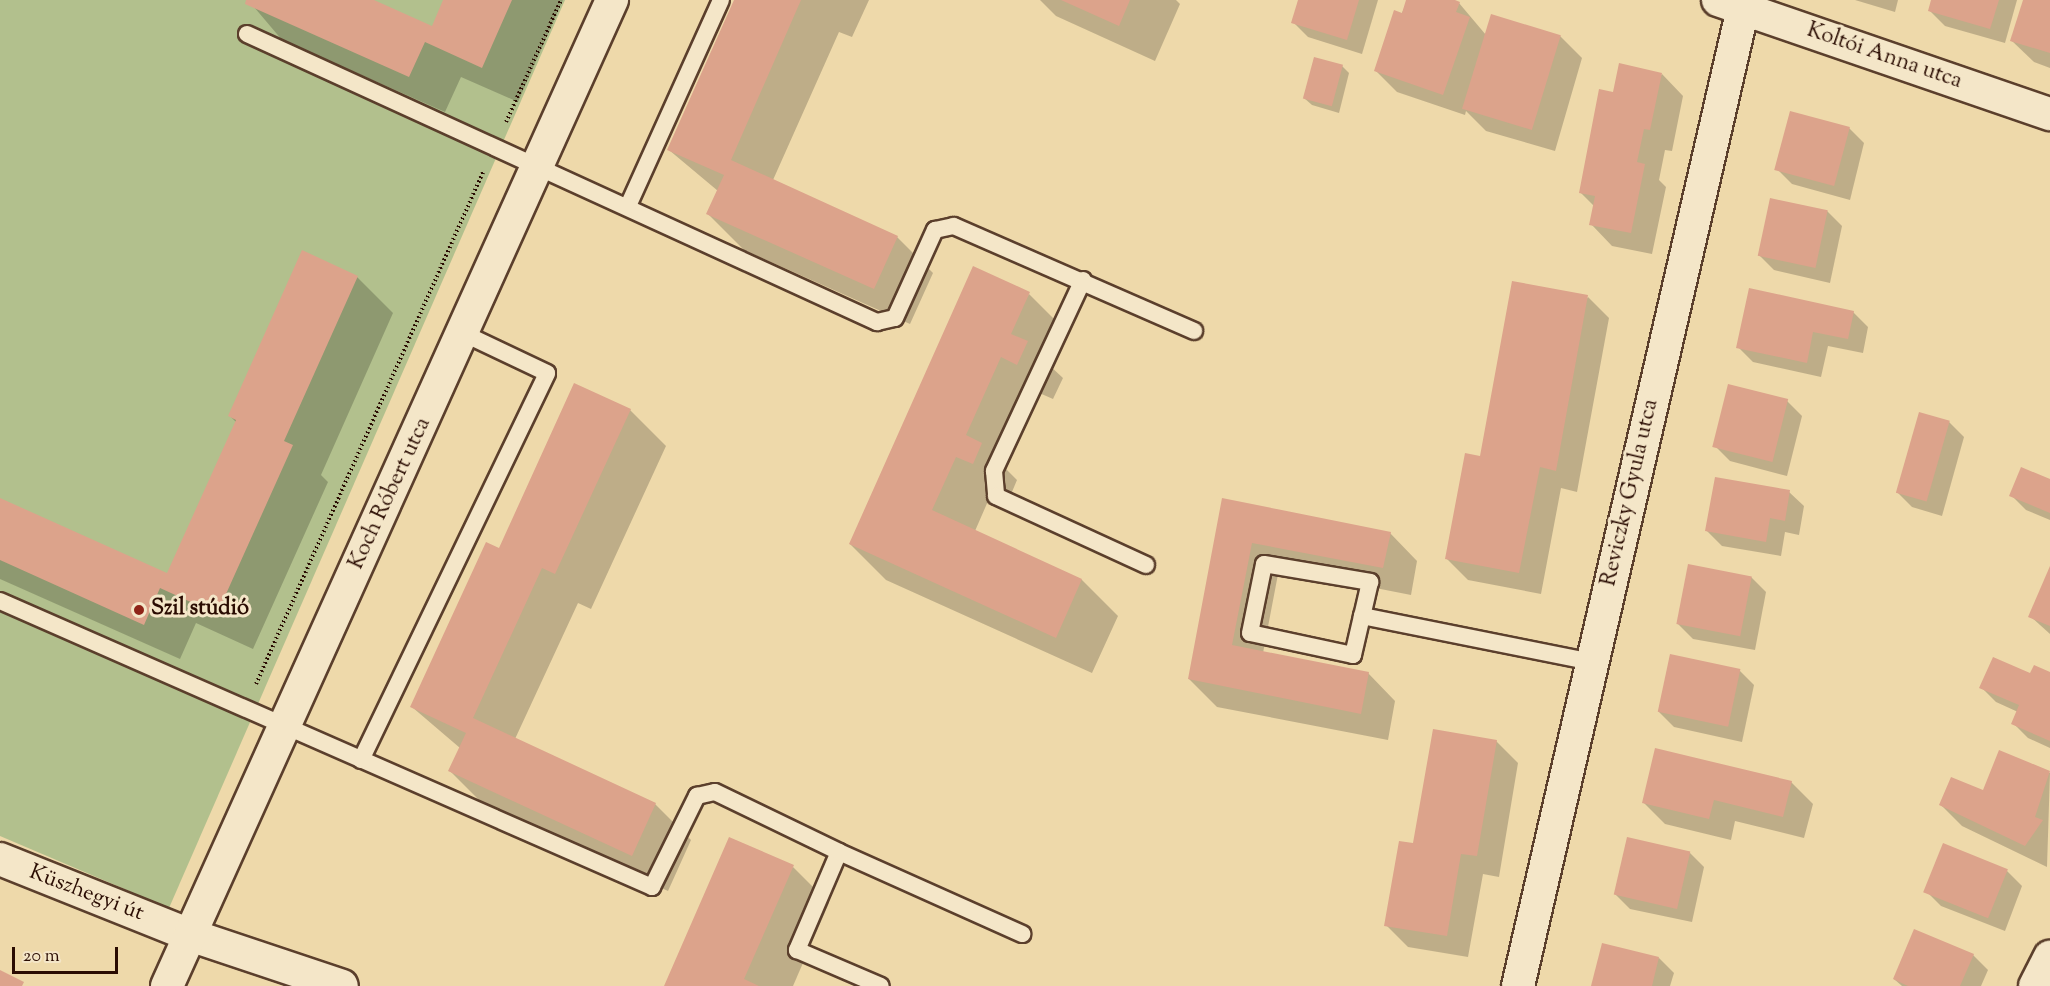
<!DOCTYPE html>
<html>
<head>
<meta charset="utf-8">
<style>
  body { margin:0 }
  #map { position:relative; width:2050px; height:986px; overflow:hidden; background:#eed9aa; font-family:"Sorts Mill Goudy",serif }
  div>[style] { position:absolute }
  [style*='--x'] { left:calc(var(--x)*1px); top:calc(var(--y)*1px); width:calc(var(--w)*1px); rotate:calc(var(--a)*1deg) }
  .green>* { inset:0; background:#b2c08d }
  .shadow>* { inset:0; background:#0003 }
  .building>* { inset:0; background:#dca38b; transform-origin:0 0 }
  .path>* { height:4px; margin-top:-2px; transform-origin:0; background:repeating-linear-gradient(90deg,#2a0c02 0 1.5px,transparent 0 4.5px) }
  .roads { filter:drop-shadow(2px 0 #5b3f2c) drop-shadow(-2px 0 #5b3f2c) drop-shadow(0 2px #5b3f2c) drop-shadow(0 -2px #5b3f2c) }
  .service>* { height:16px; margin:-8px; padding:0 8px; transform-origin:8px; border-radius:8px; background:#f4e6c8 }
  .minor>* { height:32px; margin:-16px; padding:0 16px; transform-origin:16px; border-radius:16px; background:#f4e6c8 }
  .dots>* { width:16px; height:16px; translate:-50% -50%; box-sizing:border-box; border:3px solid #f4e6c8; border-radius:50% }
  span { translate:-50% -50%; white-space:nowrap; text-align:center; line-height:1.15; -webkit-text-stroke:6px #f4e6c8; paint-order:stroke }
  .street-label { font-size:22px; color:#2a0c02 }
  .poi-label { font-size:22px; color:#2a0c02; font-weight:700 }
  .left { translate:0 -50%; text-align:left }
  .scale { position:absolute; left:12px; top:947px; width:106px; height:27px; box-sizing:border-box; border:3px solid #2a0c02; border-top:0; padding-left:8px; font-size:18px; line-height:21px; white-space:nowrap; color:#2a0c02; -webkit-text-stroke:4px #f4e6c8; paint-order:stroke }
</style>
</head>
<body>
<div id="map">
  <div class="green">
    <i style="clip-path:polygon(0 0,565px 0,169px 908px,0 836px)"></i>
  </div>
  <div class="shadow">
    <i style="clip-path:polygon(248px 0,370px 0,432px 28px,445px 0,563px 0,518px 102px,461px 77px,445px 112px,282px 40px)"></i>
    <i style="clip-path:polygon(736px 0,869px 0,852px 37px,839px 32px,773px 180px,897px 237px,933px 273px,910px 324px,744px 250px,708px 214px,718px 191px,669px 150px)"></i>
    <i style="clip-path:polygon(1040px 0,1176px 0,1180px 4px,1155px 61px,1056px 16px)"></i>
    <i style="clip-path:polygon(1300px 0,1378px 0,1362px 54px,1308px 37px,1293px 22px)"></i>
    <i style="clip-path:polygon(1408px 0,1459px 3px,1486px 35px,1560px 36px,1582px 58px,1555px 151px,1486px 131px,1466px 111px,1465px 115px,1397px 92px,1375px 70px)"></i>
    <i style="clip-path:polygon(1855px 0,1898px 0,1895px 12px)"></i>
    <i style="clip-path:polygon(1933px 0,2017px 0,2005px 43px,1945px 26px,1930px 11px)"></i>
    <i style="clip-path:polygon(2024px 0,2050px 0,2050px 68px,2034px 62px,2012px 41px)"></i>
    <i style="clip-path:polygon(1342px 66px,1349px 73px,1339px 113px,1312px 105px,1304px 98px)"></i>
    <i style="clip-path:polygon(1662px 74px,1683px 96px,1672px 151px,1665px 150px,1659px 180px,1666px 187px,1652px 254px,1612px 246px,1591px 224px,1594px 206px,1580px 192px)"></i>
    <i style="clip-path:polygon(1849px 128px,1864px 143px,1850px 200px,1792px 184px,1777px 169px)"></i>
    <i style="clip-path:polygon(1827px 211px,1842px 226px,1830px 283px,1774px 270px,1759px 255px)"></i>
    <i style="clip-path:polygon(357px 277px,393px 313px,321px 475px,328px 482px,253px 649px,196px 623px,180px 659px,0 579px,0 500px,168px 575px,236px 422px,230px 416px)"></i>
    <i style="clip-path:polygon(1029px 294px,1065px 330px,1049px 365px,1063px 378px,1053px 399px,1037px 392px,1004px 467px,1017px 480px,1009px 499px,992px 492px,975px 531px,1082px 580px,1118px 616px,1092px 673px,886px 580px,850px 544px)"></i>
    <i style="clip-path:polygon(1588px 297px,1609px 318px,1577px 492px,1561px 488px,1541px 594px,1468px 580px,1446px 558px,1481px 457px)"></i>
    <i style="clip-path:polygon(1853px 312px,1868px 327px,1863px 353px,1828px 346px,1821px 377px,1753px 362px,1738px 347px)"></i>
    <i style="clip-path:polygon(1787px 401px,1802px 416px,1787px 476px,1730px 461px,1715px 446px)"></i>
    <i style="clip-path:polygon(630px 410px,666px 446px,591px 609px,578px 603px,515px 739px,655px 804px,691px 840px,668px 891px,486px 807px,450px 771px,460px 748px,412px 707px,500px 550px)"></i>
    <i style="clip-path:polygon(1949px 422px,1964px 437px,1942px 516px,1912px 507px,1897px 492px)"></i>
    <i style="clip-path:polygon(2050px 481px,2050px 520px,2026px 510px,2011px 495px)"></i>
    <i style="clip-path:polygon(1789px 492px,1804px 506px,1799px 535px,1785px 532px,1781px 556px,1722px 546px,1707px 531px)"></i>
    <i style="clip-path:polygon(1224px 500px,1390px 533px,1417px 561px,1411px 595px,1279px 569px,1263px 653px,1368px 673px,1395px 701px,1388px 740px,1217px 707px,1189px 679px)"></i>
    <i style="clip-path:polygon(2050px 571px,2050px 634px,2030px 616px)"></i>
    <i style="clip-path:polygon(1751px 577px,1766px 592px,1755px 650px,1693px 639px,1678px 624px)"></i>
    <i style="clip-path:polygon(1739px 670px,1754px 685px,1742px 742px,1674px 727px,1659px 712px)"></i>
    <i style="clip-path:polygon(2050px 673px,2050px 748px,2028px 738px,2013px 723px,2018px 712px,1996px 702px,1981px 687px)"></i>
    <i style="clip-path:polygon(1496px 741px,1518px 763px,1499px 877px,1483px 874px,1468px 957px,1408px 947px,1386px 925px,1415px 845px)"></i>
    <i style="clip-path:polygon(2000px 752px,2050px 773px,2047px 867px,1962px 826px,1941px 805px,1983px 792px)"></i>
    <i style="clip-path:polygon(1791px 782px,1813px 804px,1804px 838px,1735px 821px,1731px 840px,1665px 824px,1643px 802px)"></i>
    <i style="clip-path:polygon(1944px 845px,2007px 871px,2022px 886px,2005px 931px,1941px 906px,1926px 891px)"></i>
    <i style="clip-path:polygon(1689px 852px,1704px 867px,1692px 922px,1630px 909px,1615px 894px)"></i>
    <i style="clip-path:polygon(793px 867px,829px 903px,793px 986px,666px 986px)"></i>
    <i style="clip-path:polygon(1973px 955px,1988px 970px,1981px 986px,1902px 986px,1894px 979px)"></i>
    <i style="clip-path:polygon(1659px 958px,1674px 973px,1670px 986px,1593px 986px)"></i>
  </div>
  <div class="building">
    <i style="clip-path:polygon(246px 0,374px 0,432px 26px,443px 0,512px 0,482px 68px,425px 42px,409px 77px,245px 4px)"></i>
    <i style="clip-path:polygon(734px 0,801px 0,731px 160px,898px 236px,874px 289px,706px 214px,724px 175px,667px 150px)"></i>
    <i style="clip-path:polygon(1061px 0,1130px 0,1119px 26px)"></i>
    <i style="clip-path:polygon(1298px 0,1359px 0,1347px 40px,1291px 23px)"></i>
    <i style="clip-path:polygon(1406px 0,1455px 0,1460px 2px,1456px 12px,1470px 17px,1443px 95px,1374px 71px,1394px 10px,1402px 13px)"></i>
    <i style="clip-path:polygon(1931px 0,1999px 0,1990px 29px,1928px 11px)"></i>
    <i style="clip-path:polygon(2023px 0,2050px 0,2050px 53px,2010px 41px)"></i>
    <i style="left:1491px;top:14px;width:73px;height:99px;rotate:17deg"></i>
    <i style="left:1314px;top:57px;width:30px;height:43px;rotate:15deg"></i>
    <i style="clip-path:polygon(1619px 63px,1662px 73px,1650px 130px,1644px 129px,1637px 162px,1645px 164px,1631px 233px,1589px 225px,1595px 196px,1579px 193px,1599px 89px,1613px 92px)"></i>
    <i style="left:1790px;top:111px;width:62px;height:61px;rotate:15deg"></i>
    <i style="left:1770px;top:198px;width:59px;height:59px;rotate:12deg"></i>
    <i style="clip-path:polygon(302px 250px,358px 276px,284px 441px,293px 445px,217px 614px,160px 588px,144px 625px,0 560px,0 498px,167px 573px,236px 420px,228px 416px)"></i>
    <i style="clip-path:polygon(973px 266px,1030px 292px,1011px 334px,1028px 341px,1017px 365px,1001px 357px,966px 435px,982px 443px,973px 464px,956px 457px,932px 510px,1082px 579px,1056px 638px,849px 544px)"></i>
    <i style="clip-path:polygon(1512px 281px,1588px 295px,1556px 471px,1540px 467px,1519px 573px,1445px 559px,1465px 453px,1480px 456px)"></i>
    <i style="clip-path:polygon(1749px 288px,1854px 311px,1848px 339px,1813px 332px,1807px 363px,1736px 348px)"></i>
    <i style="clip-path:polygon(574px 383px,631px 409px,555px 574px,542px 568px,473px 718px,656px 803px,632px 856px,448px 771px,466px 733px,410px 707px,486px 542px,499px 548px)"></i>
    <i style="left:1728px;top:384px;width:62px;height:65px;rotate:14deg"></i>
    <i style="left:1919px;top:412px;width:32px;height:84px;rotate:16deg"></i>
    <i style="clip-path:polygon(2021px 467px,2050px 479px,2050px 513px,2009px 496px)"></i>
    <i style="clip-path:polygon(1715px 477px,1790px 490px,1785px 521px,1770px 518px,1766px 542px,1705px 531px)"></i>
    <i style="clip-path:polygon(1222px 498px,1391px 532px,1383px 568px,1252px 543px,1232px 645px,1369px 672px,1361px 714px,1188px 679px)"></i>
    <i style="left:1688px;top:564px;width:65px;height:61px;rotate:11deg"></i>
    <i style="clip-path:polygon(2050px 566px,2050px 626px,2028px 617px)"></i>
    <i style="left:1670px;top:654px;width:72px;height:59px;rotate:12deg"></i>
    <i style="clip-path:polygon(1993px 657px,2030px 673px,2034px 665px,2050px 672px,2050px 741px,2011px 724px,2019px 705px,1979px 688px)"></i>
    <i style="clip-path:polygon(1433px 729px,1497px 740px,1477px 856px,1461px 854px,1447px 936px,1384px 926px,1399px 841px,1413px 843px)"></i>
    <i style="clip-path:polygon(1655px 748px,1792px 781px,1783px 817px,1714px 800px,1709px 819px,1642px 803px)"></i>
    <i style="clip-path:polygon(1999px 750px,2050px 771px,2035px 817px,2043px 820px,2025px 846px,1939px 805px,1951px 777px,1983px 790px)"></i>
    <i style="clip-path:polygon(729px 837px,794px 865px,744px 979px,759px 986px,664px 986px)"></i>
    <i style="left:1627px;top:837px;width:65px;height:59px;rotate:13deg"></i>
    <i style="left:1943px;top:843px;width:70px;height:53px;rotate:22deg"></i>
    <i style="clip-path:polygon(1914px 929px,1974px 954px,1960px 986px,1908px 986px,1893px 979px)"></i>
    <i style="clip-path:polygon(1602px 943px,1659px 957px,1652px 986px,1591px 986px)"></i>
    <i style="clip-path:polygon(0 970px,24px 982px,22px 986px,0 986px)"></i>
  </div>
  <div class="path">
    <i style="--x:506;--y:122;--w:134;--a:-65.7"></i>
    <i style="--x:256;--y:684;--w:562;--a:-66.08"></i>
  </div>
  <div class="roads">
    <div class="service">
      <i style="--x:247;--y:34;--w:693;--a:24.57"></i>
      <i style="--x:877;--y:322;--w:18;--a:-13"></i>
      <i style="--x:895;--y:318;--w:97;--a:-65.6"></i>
      <i style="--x:935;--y:230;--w:19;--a:-12"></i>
      <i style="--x:954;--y:226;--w:262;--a:23.6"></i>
      <i style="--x:628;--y:206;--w:226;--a:-65.7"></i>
      <i style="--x:1083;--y:280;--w:211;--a:115"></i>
      <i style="--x:994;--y:471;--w:25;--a:85"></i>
      <i style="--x:996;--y:496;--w:165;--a:24.7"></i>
      <i style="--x:0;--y:601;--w:712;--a:23.68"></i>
      <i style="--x:652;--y:887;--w:102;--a:-63.7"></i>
      <i style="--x:697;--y:796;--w:18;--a:-13"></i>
      <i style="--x:715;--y:792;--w:138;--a:25.8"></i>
      <i style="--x:839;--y:852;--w:107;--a:113.2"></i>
      <i style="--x:797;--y:950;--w:91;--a:23.2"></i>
      <i style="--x:1362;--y:616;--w:40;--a:103"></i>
      <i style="--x:1353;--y:655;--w:105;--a:-167.9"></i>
      <i style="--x:1250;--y:633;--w:70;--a:-78.5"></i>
      <i style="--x:1264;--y:564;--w:108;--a:9.6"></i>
      <i style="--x:1370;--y:582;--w:35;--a:103"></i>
      <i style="--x:1362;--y:616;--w:235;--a:11.3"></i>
      <i style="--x:361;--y:760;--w:429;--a:-64.3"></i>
      <i style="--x:547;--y:373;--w:91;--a:-154.6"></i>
      <i style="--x:839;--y:852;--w:201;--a:24.1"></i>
    </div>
    <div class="minor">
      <i style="--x:1718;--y:0;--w:351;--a:19"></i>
      <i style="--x:0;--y:859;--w:205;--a:21.8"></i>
      <i style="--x:190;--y:935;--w:160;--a:18.5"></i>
      <i style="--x:167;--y:986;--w:1082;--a:-65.71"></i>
      <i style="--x:1518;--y:986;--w:1012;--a:-77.04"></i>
      <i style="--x:2035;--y:986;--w:33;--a:-63"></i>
    </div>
  </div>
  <div class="dots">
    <i style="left:139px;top:610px;background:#8f2418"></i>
  </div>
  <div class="street-label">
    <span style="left:1884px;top:57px;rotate:19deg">Koltói Anna utca</span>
    <span style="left:1631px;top:493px;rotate:-77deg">Reviczky Gyula utca</span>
    <span style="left:391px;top:494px;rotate:-65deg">Koch Róbert utca</span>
    <span style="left:86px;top:894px;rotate:21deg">Küszhegyi út</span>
  </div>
  <div class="poi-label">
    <span class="left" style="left:151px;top:610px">Szil stúdió</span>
  </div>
  <div class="scale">20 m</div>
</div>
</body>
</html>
